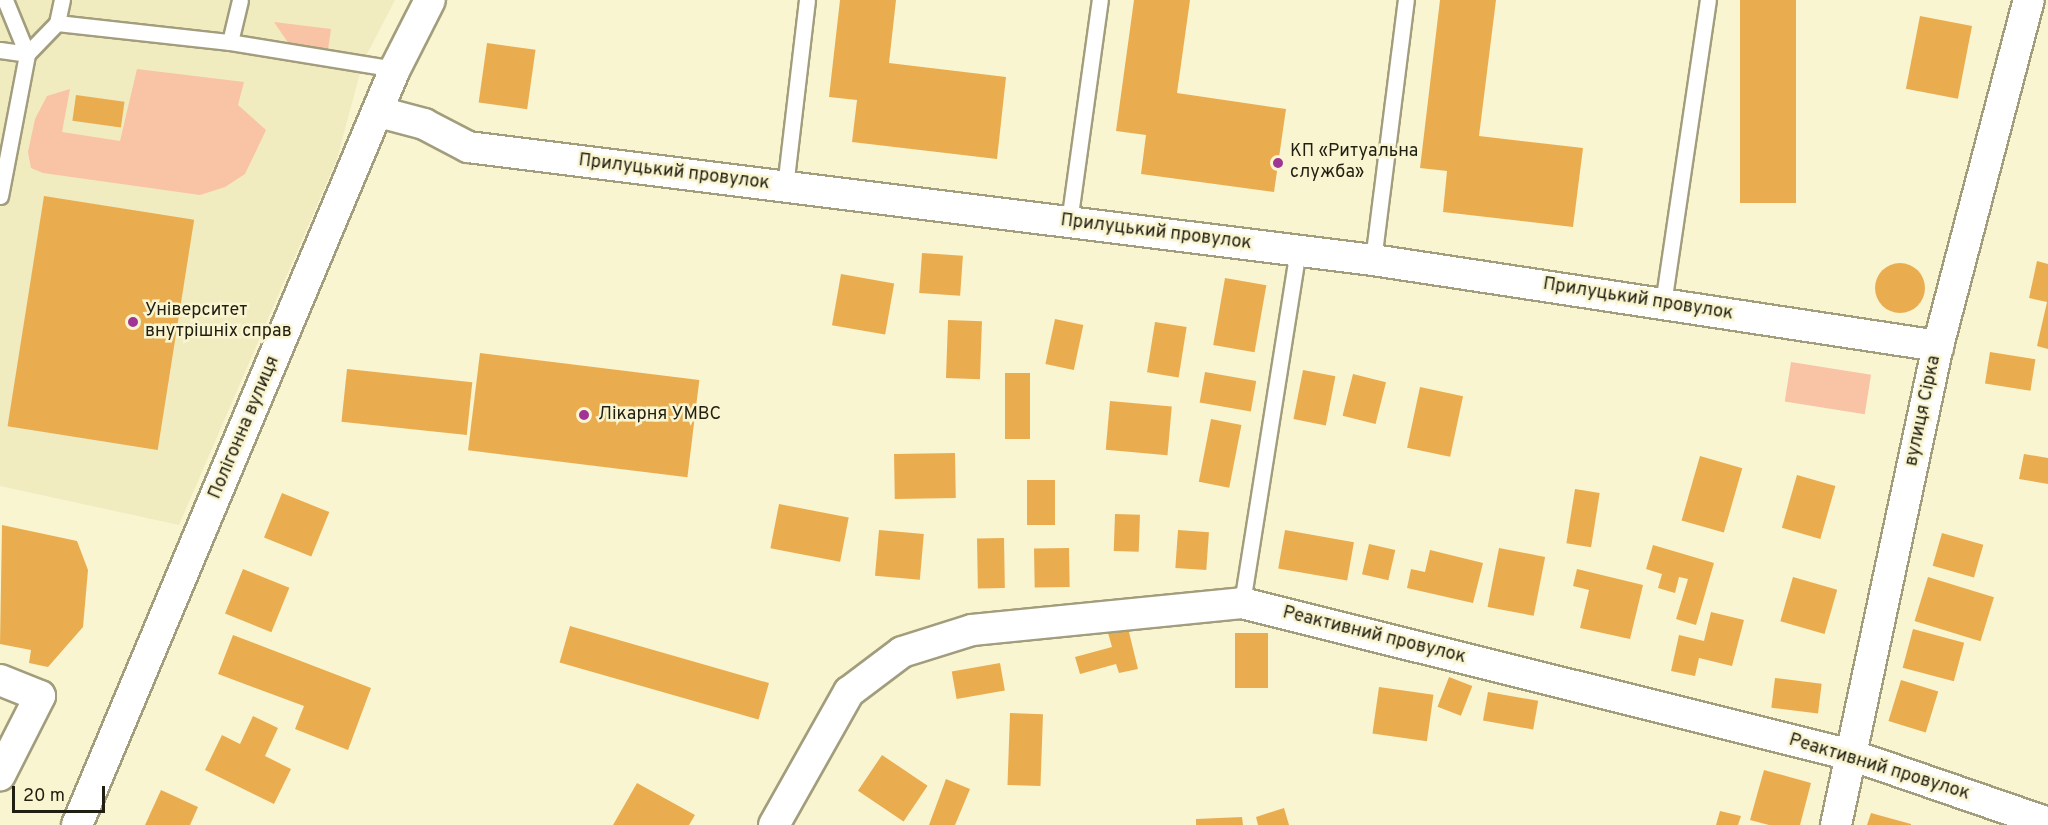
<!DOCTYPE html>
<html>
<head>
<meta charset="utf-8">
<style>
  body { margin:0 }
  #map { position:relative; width:2048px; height:825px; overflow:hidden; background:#faf5d1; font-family:Overpass,sans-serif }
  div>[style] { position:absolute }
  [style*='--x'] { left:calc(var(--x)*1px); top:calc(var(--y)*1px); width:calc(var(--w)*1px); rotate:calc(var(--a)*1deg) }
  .built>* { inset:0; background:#f1ebc0 }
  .green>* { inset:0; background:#f9c3a5; transform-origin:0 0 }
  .building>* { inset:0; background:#e9ad50; transform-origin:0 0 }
  .round { border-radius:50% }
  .roads { filter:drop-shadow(2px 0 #a29d7c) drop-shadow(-2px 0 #a29d7c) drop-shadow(0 2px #a29d7c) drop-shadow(0 -2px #a29d7c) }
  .lane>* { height:15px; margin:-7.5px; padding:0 7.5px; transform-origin:7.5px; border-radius:7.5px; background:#fff }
  .street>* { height:30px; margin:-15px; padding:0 15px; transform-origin:15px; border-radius:15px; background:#fff }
  .dots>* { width:16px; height:16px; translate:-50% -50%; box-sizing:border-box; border:3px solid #faf5d1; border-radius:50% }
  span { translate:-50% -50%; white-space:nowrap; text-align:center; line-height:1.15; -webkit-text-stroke:5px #faf5d1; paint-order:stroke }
  .poi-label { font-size:18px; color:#211f12 }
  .left { translate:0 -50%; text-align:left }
  .street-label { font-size:18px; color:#211f12 }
  .scale { position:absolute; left:12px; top:786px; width:93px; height:27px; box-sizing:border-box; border:3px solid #211f12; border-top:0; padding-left:8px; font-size:18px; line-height:21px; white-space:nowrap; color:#211f12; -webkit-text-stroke:4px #faf5d1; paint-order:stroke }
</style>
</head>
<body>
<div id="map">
  <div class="built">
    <i style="clip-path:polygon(0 0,395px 0,363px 62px,337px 159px,179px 525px,0 486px)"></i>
  </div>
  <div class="green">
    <i style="clip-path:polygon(274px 22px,331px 29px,327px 57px,293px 50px)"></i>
    <i style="clip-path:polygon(137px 69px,244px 82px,238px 105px,266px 130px,245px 174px,225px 187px,200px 195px,43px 173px,31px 168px,28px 152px,35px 119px,47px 96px,70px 89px,62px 132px,120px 141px)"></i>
    <i style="left:1791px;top:362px;width:81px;height:40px;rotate:9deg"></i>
  </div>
  <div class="building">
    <i style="clip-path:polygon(840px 0,896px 0,889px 63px,1006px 77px,997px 159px,852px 142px,857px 100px,829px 97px)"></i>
    <i style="clip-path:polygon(1134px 0,1190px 0,1177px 93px,1286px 109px,1274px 192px,1141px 174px,1146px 135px,1116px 131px)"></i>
    <i style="clip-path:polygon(1440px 0,1496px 0,1479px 136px,1583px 148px,1573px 227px,1443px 212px,1447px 171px,1420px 168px)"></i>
    <i style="left:1740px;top:0;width:56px;height:203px"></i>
    <i style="left:1920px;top:16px;width:53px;height:74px;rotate:11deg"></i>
    <i style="left:487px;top:43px;width:49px;height:60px;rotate:8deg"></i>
    <i style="left:76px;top:95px;width:49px;height:26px;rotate:8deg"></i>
    <i style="left:44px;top:196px;width:152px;height:233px;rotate:9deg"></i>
    <i style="left:922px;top:253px;width:41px;height:40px;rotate:4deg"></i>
    <i style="clip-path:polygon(2037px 261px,2048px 264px,2048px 349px,2037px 346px,2047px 302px,2029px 298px)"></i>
    <i class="round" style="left:1875px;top:263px;width:50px;height:50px"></i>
    <i style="left:841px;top:274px;width:54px;height:52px;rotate:10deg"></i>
    <i style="left:1225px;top:278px;width:42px;height:68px;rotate:10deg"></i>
    <i style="left:1055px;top:319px;width:29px;height:46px;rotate:12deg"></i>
    <i style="left:948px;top:320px;width:34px;height:58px;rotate:2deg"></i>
    <i style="left:1155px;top:322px;width:32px;height:51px;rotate:9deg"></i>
    <i style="left:1990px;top:352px;width:46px;height:32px;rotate:9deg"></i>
    <i style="left:480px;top:353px;width:221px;height:98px;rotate:7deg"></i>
    <i style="left:347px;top:369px;width:126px;height:53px;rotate:6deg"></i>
    <i style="left:1303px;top:370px;width:33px;height:50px;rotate:11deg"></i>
    <i style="left:1205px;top:372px;width:52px;height:31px;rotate:10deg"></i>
    <i style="left:1005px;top:373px;width:25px;height:66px"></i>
    <i style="left:1353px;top:374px;width:34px;height:43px;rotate:14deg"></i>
    <i style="left:1420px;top:387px;width:44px;height:62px;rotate:12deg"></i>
    <i style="left:1110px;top:401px;width:62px;height:49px;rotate:5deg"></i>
    <i style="left:1211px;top:419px;width:31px;height:64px;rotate:11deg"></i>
    <i style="left:955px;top:453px;width:45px;height:61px;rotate:89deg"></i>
    <i style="clip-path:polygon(2024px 454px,2048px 458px,2048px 484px,2019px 479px)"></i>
    <i style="left:1700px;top:456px;width:44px;height:67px;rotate:16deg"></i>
    <i style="left:1797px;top:475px;width:40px;height:55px;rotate:16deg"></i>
    <i style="left:1027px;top:480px;width:28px;height:45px"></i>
    <i style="left:1575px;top:489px;width:25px;height:55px;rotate:9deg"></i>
    <i style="left:282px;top:493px;width:51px;height:48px;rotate:22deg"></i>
    <i style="left:779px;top:504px;width:71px;height:45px;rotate:11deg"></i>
    <i style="left:1115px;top:514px;width:25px;height:37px;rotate:2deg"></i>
    <i style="clip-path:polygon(2px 525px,77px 541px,88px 570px,83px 627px,48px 667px,29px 663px,31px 650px,0 644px)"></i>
    <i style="left:879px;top:530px;width:45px;height:46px;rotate:5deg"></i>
    <i style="left:1178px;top:530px;width:31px;height:38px;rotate:4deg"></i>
    <i style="left:1285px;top:530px;width:70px;height:39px;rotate:10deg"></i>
    <i style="left:1942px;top:533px;width:43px;height:34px;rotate:16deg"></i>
    <i style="left:1004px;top:538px;width:50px;height:27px;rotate:89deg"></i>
    <i style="left:1369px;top:544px;width:27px;height:31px;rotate:13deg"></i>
    <i style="clip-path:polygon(1653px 545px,1714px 563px,1696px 625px,1676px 619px,1688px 579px,1679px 577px,1675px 593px,1658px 588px,1662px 574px,1646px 569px)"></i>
    <i style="left:1069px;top:548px;width:39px;height:35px;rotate:89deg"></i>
    <i style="left:1499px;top:548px;width:47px;height:60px;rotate:11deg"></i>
    <i style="clip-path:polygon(1430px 550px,1483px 563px,1473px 603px,1407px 588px,1411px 569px,1425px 572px)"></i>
    <i style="left:243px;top:569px;width:50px;height:48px;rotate:22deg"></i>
    <i style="clip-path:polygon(1577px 569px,1643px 585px,1630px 639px,1580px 628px,1589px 590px,1573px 586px)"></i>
    <i style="left:1793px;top:577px;width:46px;height:46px;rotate:16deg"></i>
    <i style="left:1928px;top:577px;width:69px;height:46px;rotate:17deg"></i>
    <i style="clip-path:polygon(1711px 612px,1744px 620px,1732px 666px,1699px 658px,1695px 676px,1671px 671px,1679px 635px,1704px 641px)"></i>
    <i style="left:570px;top:626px;width:207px;height:38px;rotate:16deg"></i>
    <i style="clip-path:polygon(1128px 628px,1138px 669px,1119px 673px,1116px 664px,1080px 674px,1075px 657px,1112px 647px,1108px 633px)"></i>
    <i style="left:1913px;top:629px;width:53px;height:40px;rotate:15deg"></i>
    <i style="left:1268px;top:633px;width:55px;height:33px;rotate:90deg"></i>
    <i style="clip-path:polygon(233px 635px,371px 688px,348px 750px,295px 729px,304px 706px,218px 674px)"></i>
    <i style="left:1000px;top:663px;width:28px;height:49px;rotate:80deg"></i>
    <i style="left:1449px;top:677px;width:25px;height:32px;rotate:21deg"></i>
    <i style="left:1775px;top:678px;width:47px;height:30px;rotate:7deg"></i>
    <i style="left:1901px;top:680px;width:39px;height:43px;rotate:17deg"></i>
    <i style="left:1379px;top:687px;width:55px;height:47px;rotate:8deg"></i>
    <i style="left:1488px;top:692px;width:51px;height:29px;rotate:10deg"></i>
    <i style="left:1010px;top:713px;width:33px;height:72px;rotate:2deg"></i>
    <i style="clip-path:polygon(253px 716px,278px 728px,265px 756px,291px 769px,274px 804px,205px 770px,222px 735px,240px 744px)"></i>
    <i style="left:882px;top:755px;width:55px;height:43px;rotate:34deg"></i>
    <i style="clip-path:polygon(1764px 770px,1811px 783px,1800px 825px,1769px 825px,1750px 820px)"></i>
    <i style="clip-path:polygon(946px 779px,970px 789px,955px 825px,929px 825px)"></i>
    <i style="clip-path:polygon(637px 783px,695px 815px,689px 825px,613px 825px)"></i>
    <i style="clip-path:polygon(161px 790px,198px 807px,190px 825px,145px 825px)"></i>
    <i style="clip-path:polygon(1284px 808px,1289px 825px,1258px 825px,1256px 817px)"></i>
    <i style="clip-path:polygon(1720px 811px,1741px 816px,1738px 825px,1716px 825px)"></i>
    <i style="clip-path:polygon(1871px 813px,1911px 824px,1911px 825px,1867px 825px)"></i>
    <i style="clip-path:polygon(1242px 817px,1243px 825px,1196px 825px,1196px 819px)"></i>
  </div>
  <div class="roads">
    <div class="lane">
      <i style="--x:5;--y:0;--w:58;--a:67.8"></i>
      <i style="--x:57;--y:23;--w:24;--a:-78"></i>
      <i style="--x:230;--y:42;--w:43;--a:-76.6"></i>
      <i style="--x:0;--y:50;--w:27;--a:8"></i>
      <i style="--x:785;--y:187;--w:188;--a:-83.3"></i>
      <i style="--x:0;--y:196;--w:145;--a:-79.2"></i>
      <i style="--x:27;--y:54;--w:43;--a:-45.9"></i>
      <i style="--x:57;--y:23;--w:174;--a:6.3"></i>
      <i style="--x:230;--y:42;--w:167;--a:9.3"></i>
      <i style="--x:1069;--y:222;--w:224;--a:-82.1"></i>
      <i style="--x:1373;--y:260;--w:262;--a:-82.8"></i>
      <i style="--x:1663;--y:304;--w:307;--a:-81.6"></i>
      <i style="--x:1242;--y:603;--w:356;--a:-81"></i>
    </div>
    <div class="street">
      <i style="--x:379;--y:112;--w:47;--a:14.9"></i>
      <i style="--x:424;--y:124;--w:50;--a:27.6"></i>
      <i style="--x:468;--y:147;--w:912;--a:7.12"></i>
      <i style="--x:1373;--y:260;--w:572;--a:8.65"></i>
      <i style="--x:0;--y:680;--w:43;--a:21.8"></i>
      <i style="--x:40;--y:696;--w:89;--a:116.9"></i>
      <i style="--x:77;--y:825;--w:820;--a:-67.19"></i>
      <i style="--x:395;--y:69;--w:77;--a:-63.1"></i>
      <i style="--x:774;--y:825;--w:153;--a:-60.6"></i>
      <i style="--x:849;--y:692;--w:66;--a:-37"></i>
      <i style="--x:902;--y:652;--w:73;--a:-17.4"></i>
      <i style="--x:972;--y:630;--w:271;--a:-5.7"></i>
      <i style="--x:1242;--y:603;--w:628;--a:14.01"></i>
      <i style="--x:1851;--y:755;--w:208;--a:19"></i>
      <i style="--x:1836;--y:825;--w:490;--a:-78"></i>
      <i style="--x:1938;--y:346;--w:358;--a:-75.3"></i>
    </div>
  </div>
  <div class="dots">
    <i style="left:1278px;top:163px;background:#a13596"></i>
    <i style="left:133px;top:322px;background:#a13596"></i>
    <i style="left:584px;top:415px;background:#a13596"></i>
  </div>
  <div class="poi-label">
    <span class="left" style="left:1290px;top:163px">КП «Ритуальна<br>служба»</span>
    <span class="left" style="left:145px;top:322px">Університет<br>внутрішніх справ</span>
    <span class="left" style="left:598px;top:415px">Лікарня УМВС</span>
  </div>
  <div class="street-label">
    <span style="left:674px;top:173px;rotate:7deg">Прилуцький провулок</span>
    <span style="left:1156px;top:233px;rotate:7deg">Прилуцький провулок</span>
    <span style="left:1638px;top:300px;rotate:9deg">Прилуцький провулок</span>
    <span style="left:1924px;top:411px;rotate:-78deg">вулиця Сірка</span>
    <span style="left:245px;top:428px;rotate:-67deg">Полігонна вулиця</span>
    <span style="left:1374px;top:636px;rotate:14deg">Реактивний провулок</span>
    <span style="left:1879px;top:768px;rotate:17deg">Реактивний провулок</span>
  </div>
  <div class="scale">20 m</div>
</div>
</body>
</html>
